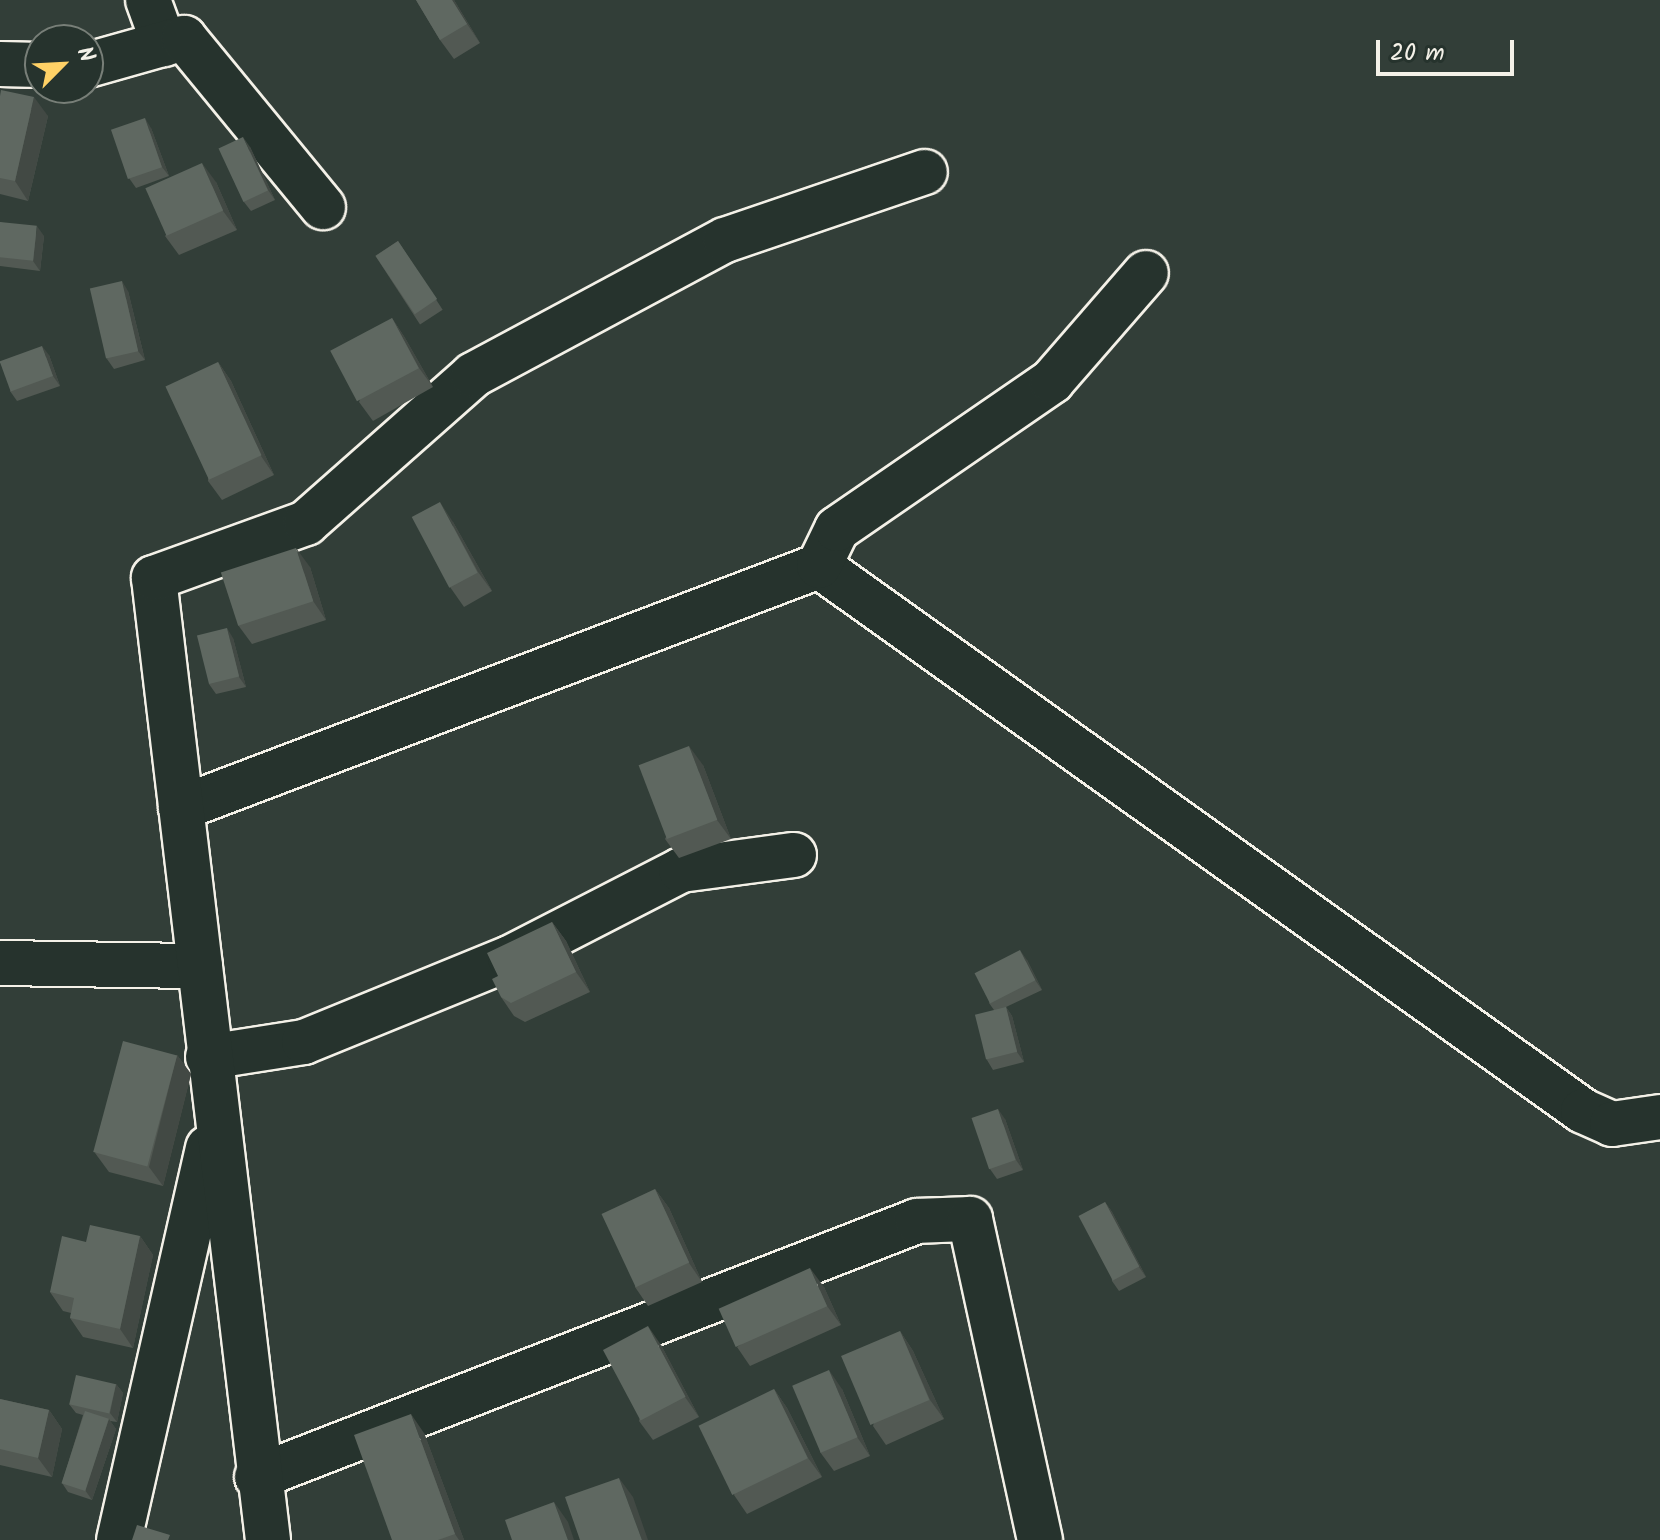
<!DOCTYPE html>
<html>
<head>
<meta charset="utf-8">
<style>
  body { margin:0 }
  #map { position:relative; width:1660px; height:1540px; overflow:hidden; background:#323e38; font-family:Kalam,sans-serif }
  div>[style] { position:absolute }
  [style*='--x'] { left:calc(var(--x)*1px); top:calc(var(--y)*1px); width:calc(var(--w)*1px); rotate:calc(var(--a)*1deg) }
  .roads { filter:drop-shadow(2px 0 #f4f1e8) drop-shadow(-2px 0 #f4f1e8) drop-shadow(0 2px #f4f1e8) drop-shadow(0 -2px #f4f1e8) }
  .minor>* { height:44px; margin:-22px; padding:0 22px; transform-origin:22px; border-radius:22px; background:#26332d }
  .wall>* { inset:0; background:#525953; transform-origin:0 0 }
  .shaded-wall>* { inset:0; background:#424944 }
  .building>* { inset:0; background:#5f6861; transform-origin:0 0 }
  span { translate:-50% -50%; white-space:nowrap; text-align:center; line-height:1.15; -webkit-text-stroke:7px #26332d; paint-order:stroke }
  .north { position:absolute; left:24px; top:24px; width:80px; height:80px; box-sizing:border-box; background:#26332d; border:2px solid #787f78; border-radius:50%; rotate:66deg; font-size:22px; font-weight:700; line-height:32px; text-align:center; color:#f4f1e8 }
  .north::after { content:''; display:block; margin:auto; width:28px; height:36px; background:#ffd166; clip-path:polygon(50% 0,100% 100%,50% 72%,0 100%) }
  .scale { position:absolute; left:1376px; top:40px; width:138px; height:36px; box-sizing:border-box; border:4px solid #f4f1e8; border-top:0; padding-left:10px; font-size:24px; line-height:28px; white-space:nowrap; color:#f4f1e8; -webkit-text-stroke:6px #26332d; paint-order:stroke }
</style>
</head>
<body>
<div id="map">
  <div class="roads">
    <div class="minor">
      <i style="--x:148;--y:0;--w:47;--a:70"></i>
      <i style="--x:0;--y:64;--w:40;--a:1.4"></i>
      <i style="--x:88;--y:65;--w:100;--a:-15.7"></i>
      <i style="--x:184;--y:38;--w:219;--a:50.6"></i>
      <i style="--x:819;--y:566;--w:938;--a:35.5"></i>
      <i style="--x:1583;--y:1111;--w:32;--a:24"></i>
      <i style="--x:1612;--y:1124;--w:49;--a:-8.3"></i>
      <i style="--x:181;--y:808;--w:682;--a:-20.77"></i>
      <i style="--x:819;--y:566;--w:41;--a:-64.1"></i>
      <i style="--x:837;--y:529;--w:261;--a:-34.5"></i>
      <i style="--x:1052;--y:381;--w:143;--a:-49"></i>
      <i style="--x:0;--y:963;--w:200;--a:0.9"></i>
      <i style="--x:208;--y:1057;--w:97;--a:-8.9"></i>
      <i style="--x:304;--y:1042;--w:222;--a:-22.2"></i>
      <i style="--x:510;--y:958;--w:192;--a:-27.2"></i>
      <i style="--x:681;--y:870;--w:114;--a:-7.6"></i>
      <i style="--x:257;--y:1477;--w:708;--a:-21.2"></i>
      <i style="--x:917;--y:1221;--w:53;--a:-2.2"></i>
      <i style="--x:970;--y:1219;--w:329;--a:77.7"></i>
      <i style="--x:119;--y:1540;--w:402;--a:-77.2"></i>
      <i style="--x:268;--y:1540;--w:969;--a:-96.76"></i>
      <i style="--x:154;--y:578;--w:162;--a:-19.9"></i>
      <i style="--x:306;--y:523;--w:223;--a:-41.5"></i>
      <i style="--x:473;--y:375;--w:286;--a:-28.2"></i>
      <i style="--x:725;--y:240;--w:211;--a:-18.8"></i>
    </div>
  </div>
  <div class="wall">
    <i style="clip-path:polygon(416px 0,454px 0,480px 43px,454px 59px,440px 40px)"></i>
    <i style="clip-path:polygon(0 96px,48px 116px,28px 201px,0 194px)"></i>
    <i style="clip-path:polygon(151px 128px,169px 176px,136px 188px,129px 178px)"></i>
    <i style="clip-path:polygon(250px 147px,275px 200px,251px 211px,244px 202px)"></i>
    <i style="clip-path:polygon(216px 182px,237px 230px,179px 255px,165px 236px)"></i>
    <i style="clip-path:polygon(0 222px,44px 236px,40px 271px,0 266px)"></i>
    <i style="left:398px;top:241px;width:82px;height:27px;rotate:57deg"></i>
    <i style="clip-path:polygon(128px 291px,145px 360px,114px 369px,107px 359px)"></i>
    <i style="clip-path:polygon(392px 318px,405px 338px,433px 387px,373px 421px,359px 402px)"></i>
    <i style="clip-path:polygon(49px 355px,60px 386px,17px 401px,10px 391px)"></i>
    <i style="clip-path:polygon(218px 362px,231px 381px,274px 475px,222px 500px,208px 481px)"></i>
    <i style="clip-path:polygon(453px 522px,492px 591px,464px 607px,450px 587px)"></i>
    <i style="clip-path:polygon(310px 567px,326px 620px,252px 644px,238px 625px)"></i>
    <i style="clip-path:polygon(233px 638px,246px 687px,216px 694px,209px 684px)"></i>
    <i style="clip-path:polygon(703px 765px,731px 839px,679px 858px,665px 839px)"></i>
    <i style="clip-path:polygon(552px 922px,566px 941px,590px 992px,525px 1022px,514px 1016px,501px 997px,498px 976px)"></i>
    <i style="clip-path:polygon(1027px 960px,1042px 990px,1006px 1007px,1012px 1016px,1024px 1062px,993px 1070px,987px 1060px,994px 1010px,989px 1003px)"></i>
    <i style="clip-path:polygon(177px 1055px,191px 1074px,163px 1186px,109px 1172px,95px 1153px)"></i>
    <i style="clip-path:polygon(1005px 1119px,1023px 1170px,997px 1179px,990px 1169px)"></i>
    <i style="clip-path:polygon(655px 1189px,669px 1208px,702px 1282px,648px 1306px,635px 1287px)"></i>
    <i style="clip-path:polygon(1105px 1202px,1112px 1212px,1146px 1277px,1119px 1291px,1112px 1281px)"></i>
    <i style="clip-path:polygon(140px 1236px,153px 1255px,133px 1348px,83px 1337px,70px 1318px,71px 1313px,63px 1311px,50px 1292px,86px 1242px)"></i>
    <i style="clip-path:polygon(824px 1287px,841px 1325px,750px 1366px,737px 1347px)"></i>
    <i style="clip-path:polygon(900px 1331px,913px 1351px,944px 1419px,886px 1445px,873px 1426px)"></i>
    <i style="clip-path:polygon(661px 1345px,699px 1417px,653px 1440px,639px 1421px)"></i>
    <i style="clip-path:polygon(116px 1384px,123px 1393px,117px 1422px,110px 1421px,116px 1429px,92px 1500px,68px 1492px,62px 1483px,83px 1415px,76px 1413px,69px 1404px)"></i>
    <i style="clip-path:polygon(774px 1389px,787px 1408px,822px 1477px,747px 1514px,734px 1495px)"></i>
    <i style="clip-path:polygon(842px 1389px,870px 1456px,834px 1471px,820px 1452px)"></i>
    <i style="clip-path:polygon(0 1399px,49px 1410px,62px 1429px,52px 1477px,0 1465px)"></i>
    <i style="clip-path:polygon(424px 1433px,464px 1540px,392px 1540px)"></i>
  </div>
  <div class="shaded-wall">
    <i style="clip-path:polygon(452px 0,454px 0,480px 43px,467px 24px)"></i>
    <i style="clip-path:polygon(34px 97px,48px 116px,28px 201px,15px 181px)"></i>
    <i style="clip-path:polygon(145px 118px,151px 128px,169px 176px,162px 167px)"></i>
    <i style="clip-path:polygon(243px 137px,250px 147px,275px 200px,268px 190px)"></i>
    <i style="clip-path:polygon(202px 163px,216px 182px,237px 230px,223px 211px)"></i>
    <i style="clip-path:polygon(37px 226px,44px 236px,40px 271px,33px 261px)"></i>
    <i style="clip-path:polygon(122px 281px,128px 291px,145px 360px,138px 351px)"></i>
    <i style="clip-path:polygon(392px 318px,405px 338px,433px 387px,419px 368px)"></i>
    <i style="clip-path:polygon(42px 346px,49px 355px,60px 386px,53px 376px)"></i>
    <i style="clip-path:polygon(218px 362px,231px 381px,274px 475px,261px 456px)"></i>
    <i style="clip-path:polygon(440px 502px,453px 522px,492px 591px,478px 572px)"></i>
    <i style="clip-path:polygon(296px 548px,310px 567px,326px 620px,313px 601px)"></i>
    <i style="clip-path:polygon(227px 628px,233px 638px,246px 687px,239px 677px)"></i>
    <i style="clip-path:polygon(689px 746px,703px 765px,731px 839px,717px 820px)"></i>
    <i style="clip-path:polygon(552px 922px,566px 941px,590px 992px,576px 972px)"></i>
    <i style="clip-path:polygon(1020px 950px,1027px 960px,1042px 990px,1035px 980px)"></i>
    <i style="clip-path:polygon(1006px 1007px,1012px 1016px,1024px 1062px,1017px 1052px)"></i>
    <i style="clip-path:polygon(177px 1055px,191px 1074px,163px 1186px,149px 1167px)"></i>
    <i style="clip-path:polygon(998px 1109px,1005px 1119px,1023px 1170px,1016px 1160px)"></i>
    <i style="clip-path:polygon(655px 1189px,669px 1208px,702px 1282px,689px 1263px)"></i>
    <i style="clip-path:polygon(1105px 1202px,1112px 1212px,1146px 1277px,1139px 1267px)"></i>
    <i style="clip-path:polygon(140px 1236px,153px 1255px,133px 1348px,120px 1329px)"></i>
    <i style="clip-path:polygon(810px 1268px,824px 1287px,841px 1325px,827px 1306px)"></i>
    <i style="clip-path:polygon(648px 1326px,661px 1345px,699px 1417px,685px 1397px)"></i>
    <i style="clip-path:polygon(900px 1331px,913px 1351px,944px 1419px,930px 1400px)"></i>
    <i style="clip-path:polygon(829px 1370px,842px 1389px,870px 1456px,857px 1437px)"></i>
    <i style="clip-path:polygon(116px 1384px,123px 1393px,117px 1422px,110px 1413px)"></i>
    <i style="clip-path:polygon(774px 1389px,787px 1408px,822px 1477px,808px 1458px)"></i>
    <i style="clip-path:polygon(49px 1410px,62px 1429px,52px 1477px,38px 1458px)"></i>
    <i style="clip-path:polygon(411px 1414px,424px 1433px,464px 1540px,459px 1540px,455px 1534px)"></i>
    <i style="clip-path:polygon(109px 1419px,116px 1429px,92px 1500px,85px 1490px)"></i>
    <i style="clip-path:polygon(619px 1478px,633px 1497px,648px 1540px,642px 1540px)"></i>
    <i style="clip-path:polygon(554px 1502px,568px 1522px,574px 1540px,568px 1540px)"></i>
  </div>
  <div class="building">
    <i style="clip-path:polygon(416px 0,452px 0,467px 24px,440px 40px)"></i>
    <i style="clip-path:polygon(1px 90px,34px 97px,15px 181px,0 178px,0 96px)"></i>
    <i style="left:145px;top:118px;width:52px;height:36px;rotate:71deg"></i>
    <i style="left:243px;top:137px;width:59px;height:27px;rotate:65deg"></i>
    <i style="left:202px;top:163px;width:52px;height:62px;rotate:66deg"></i>
    <i style="left:0;top:222px;width:37px;height:35px;rotate:6deg"></i>
    <i style="left:398px;top:241px;width:70px;height:27px;rotate:56deg"></i>
    <i style="left:122px;top:281px;width:72px;height:33px;rotate:77deg"></i>
    <i style="left:392px;top:318px;width:57px;height:70px;rotate:62deg"></i>
    <i style="left:42px;top:346px;width:32px;height:45px;rotate:70deg"></i>
    <i style="left:218px;top:362px;width:103px;height:58px;rotate:65deg"></i>
    <i style="left:440px;top:502px;width:80px;height:32px;rotate:62deg"></i>
    <i style="left:296px;top:548px;width:56px;height:79px;rotate:72deg"></i>
    <i style="left:227px;top:628px;width:50px;height:31px;rotate:76deg"></i>
    <i style="left:689px;top:746px;width:79px;height:54px;rotate:69deg"></i>
    <i style="clip-path:polygon(552px 922px,576px 972px,511px 1003px,501px 997px,492px 979px,498px 976px,487px 953px)"></i>
    <i style="left:1020px;top:950px;width:34px;height:51px;rotate:63deg"></i>
    <i style="left:1006px;top:1007px;width:46px;height:32px;rotate:76deg"></i>
    <i style="left:123px;top:1041px;width:56px;height:115px;rotate:15deg"></i>
    <i style="left:998px;top:1109px;width:54px;height:28px;rotate:71deg"></i>
    <i style="left:655px;top:1189px;width:81px;height:59px;rotate:65deg"></i>
    <i style="left:1105px;top:1202px;width:73px;height:30px;rotate:62deg"></i>
    <i style="clip-path:polygon(90px 1225px,140px 1236px,120px 1329px,70px 1318px,74px 1298px,50px 1292px,62px 1236px,86px 1242px)"></i>
    <i style="left:810px;top:1268px;width:42px;height:100px;rotate:66deg"></i>
    <i style="left:648px;top:1326px;width:80px;height:51px;rotate:62deg"></i>
    <i style="left:900px;top:1331px;width:75px;height:64px;rotate:67deg"></i>
    <i style="left:829px;top:1370px;width:73px;height:40px;rotate:67deg"></i>
    <i style="left:76px;top:1375px;width:41px;height:30px;rotate:13deg"></i>
    <i style="left:774px;top:1389px;width:77px;height:84px;rotate:64deg"></i>
    <i style="clip-path:polygon(0 1399px,49px 1410px,38px 1458px,0 1449px)"></i>
    <i style="left:85px;top:1411px;width:25px;height:76px;rotate:18deg"></i>
    <i style="clip-path:polygon(411px 1414px,455px 1534px,438px 1540px,392px 1540px,354px 1435px)"></i>
    <i style="clip-path:polygon(619px 1478px,642px 1540px,580px 1540px,565px 1497px)"></i>
    <i style="clip-path:polygon(554px 1502px,568px 1540px,512px 1540px,505px 1520px)"></i>
    <i style="clip-path:polygon(137px 1525px,170px 1535px,168px 1540px,132px 1540px)"></i>
  </div>
  <div class="north">N</div>
  <div class="scale">20 m</div>
</div>
</body>
</html>
